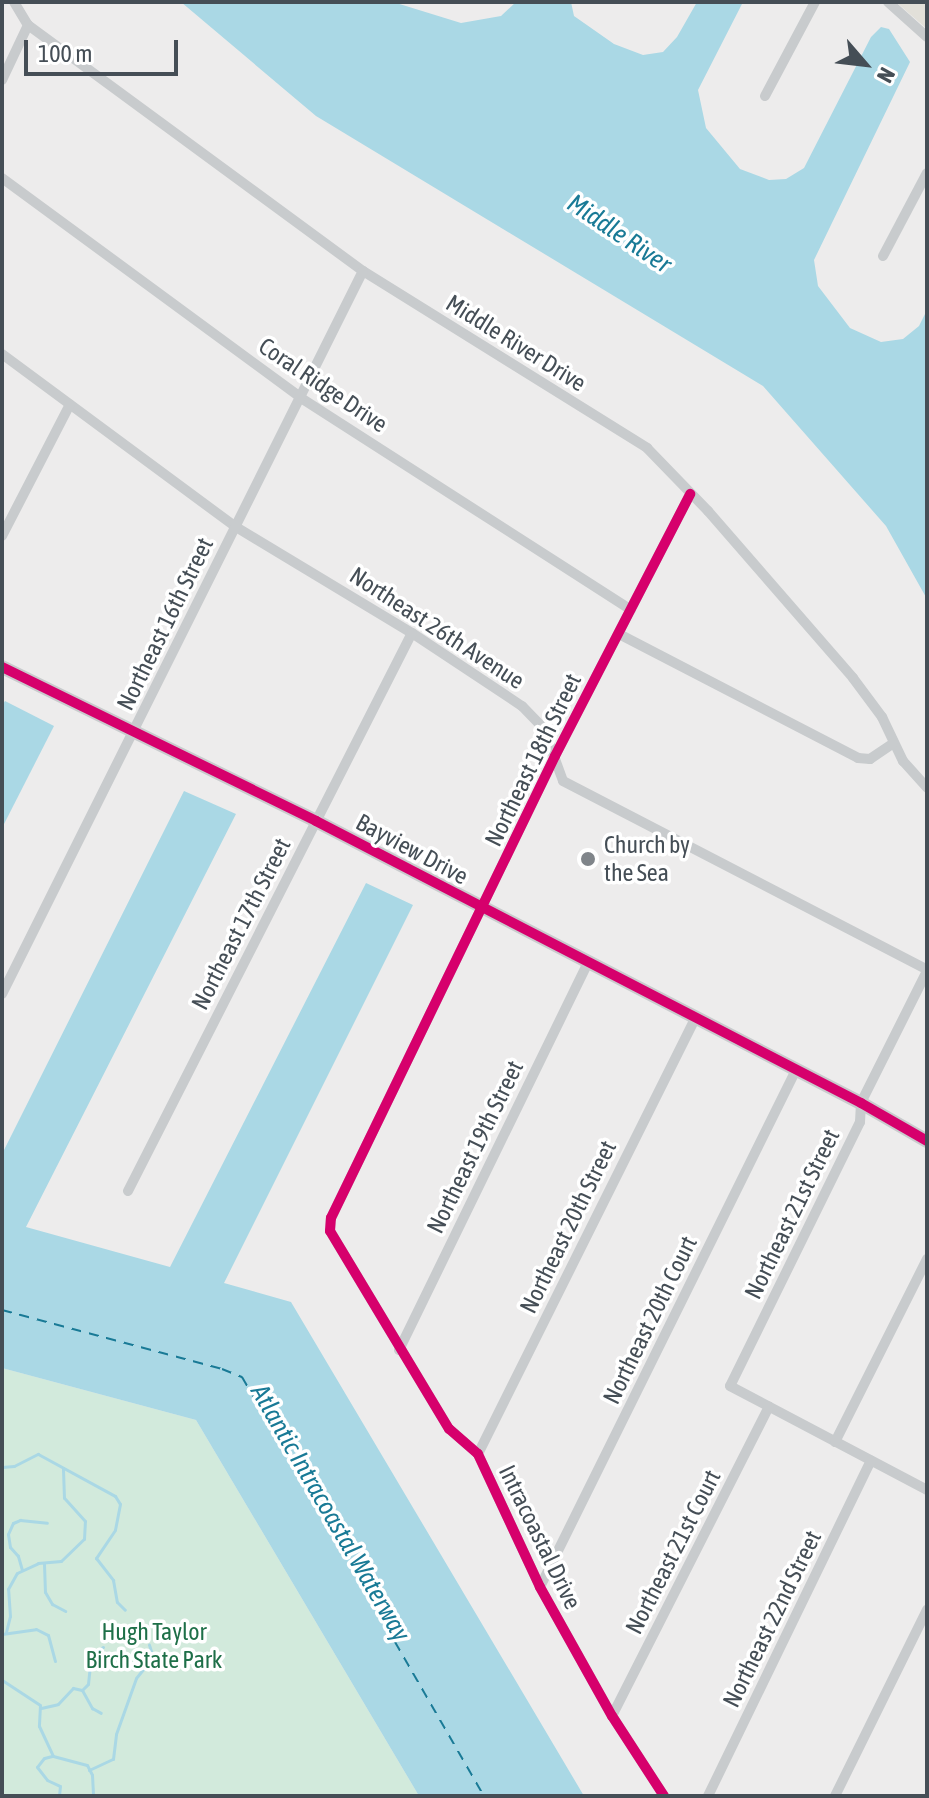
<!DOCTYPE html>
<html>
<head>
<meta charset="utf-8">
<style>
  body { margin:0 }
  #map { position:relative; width:929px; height:1798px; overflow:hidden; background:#edecec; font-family:"Asap Condensed",sans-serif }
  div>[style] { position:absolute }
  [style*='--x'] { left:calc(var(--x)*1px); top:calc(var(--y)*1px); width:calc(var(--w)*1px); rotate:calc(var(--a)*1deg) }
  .commercial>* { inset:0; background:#e2e0d9 }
  .green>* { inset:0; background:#d2eadc }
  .water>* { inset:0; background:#aad8e5 }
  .stream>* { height:3px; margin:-1.5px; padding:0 1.5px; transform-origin:1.5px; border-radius:1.5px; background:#aad8e5 }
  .ferry>* { height:2px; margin-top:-1px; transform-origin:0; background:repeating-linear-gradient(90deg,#197a96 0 10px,transparent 0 18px) }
  .street>* { height:10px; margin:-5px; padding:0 5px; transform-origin:5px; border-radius:5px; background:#c8cbcd }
  .secondary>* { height:14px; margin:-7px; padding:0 7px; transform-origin:7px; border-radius:7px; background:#c9cbcd }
  .cycleway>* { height:10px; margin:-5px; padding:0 5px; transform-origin:5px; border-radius:5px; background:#d6006c }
  .dots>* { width:22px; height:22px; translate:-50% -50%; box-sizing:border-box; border:4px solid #fff; border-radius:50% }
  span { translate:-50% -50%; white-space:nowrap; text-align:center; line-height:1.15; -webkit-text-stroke:7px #fff; paint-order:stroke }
  .street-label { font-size:24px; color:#454e56 }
  .poi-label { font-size:24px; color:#454e56 }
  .left { translate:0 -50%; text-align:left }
  .park-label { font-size:24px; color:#1e6f48 }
  .water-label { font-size:26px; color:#197a96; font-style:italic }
  .frame { position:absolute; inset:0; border:4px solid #454e56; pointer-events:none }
  .north { position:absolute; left:825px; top:24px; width:80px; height:80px; -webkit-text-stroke:6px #fff; paint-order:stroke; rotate:118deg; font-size:22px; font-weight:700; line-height:32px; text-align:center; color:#454e56 }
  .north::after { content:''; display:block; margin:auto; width:28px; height:36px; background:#454e56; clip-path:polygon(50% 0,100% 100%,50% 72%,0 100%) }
  .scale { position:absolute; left:24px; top:40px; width:154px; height:36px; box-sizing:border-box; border:4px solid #454e56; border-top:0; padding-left:10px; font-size:24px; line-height:28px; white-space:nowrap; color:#454e56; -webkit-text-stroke:6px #fff; paint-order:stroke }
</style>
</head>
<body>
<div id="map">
  <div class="commercial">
    <i style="clip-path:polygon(896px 2px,927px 2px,927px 29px)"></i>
  </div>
  <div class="green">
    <i style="clip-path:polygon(2px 1368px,196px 1420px,419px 1796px,2px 1796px)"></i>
  </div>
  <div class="water">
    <i style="clip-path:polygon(181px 2px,393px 2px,461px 23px,501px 16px,516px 2px,571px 2px,574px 16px,614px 44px,643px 55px,663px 52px,677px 37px,697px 2px,743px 2px,698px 90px,706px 128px,740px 169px,769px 180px,786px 179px,804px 168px,871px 37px,881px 27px,889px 29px,910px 62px,814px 260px,818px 286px,850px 328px,881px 342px,903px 339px,919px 326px,927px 310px,927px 599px,886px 526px,763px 386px,316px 116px)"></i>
    <i style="clip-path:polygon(5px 701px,54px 726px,2px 828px,2px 706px)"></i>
    <i style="clip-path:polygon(184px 791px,236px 814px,26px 1227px,170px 1267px,366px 883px,413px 905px,224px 1283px,291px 1302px,584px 1796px,419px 1796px,196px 1420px,2px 1368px,2px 1154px)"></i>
  </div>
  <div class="stream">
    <i style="--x:2;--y:1467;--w:12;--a:-5"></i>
    <i style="--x:14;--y:1466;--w:27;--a:-27"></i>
    <i style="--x:38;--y:1454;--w:88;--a:28.6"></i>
    <i style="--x:115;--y:1496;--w:9;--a:58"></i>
    <i style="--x:120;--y:1504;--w:26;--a:101"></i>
    <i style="--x:115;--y:1530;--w:34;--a:124"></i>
    <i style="--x:96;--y:1558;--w:28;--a:52"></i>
    <i style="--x:113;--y:1580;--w:22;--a:80"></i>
    <i style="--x:117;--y:1602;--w:11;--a:45"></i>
    <i style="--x:44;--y:1564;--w:28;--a:88"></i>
    <i style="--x:45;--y:1592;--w:14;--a:60"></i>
    <i style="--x:52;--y:1604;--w:15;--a:28"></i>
    <i style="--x:22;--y:1570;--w:15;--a:-106"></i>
    <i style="--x:18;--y:1556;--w:12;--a:-132"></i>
    <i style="--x:10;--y:1547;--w:13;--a:-99"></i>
    <i style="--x:8;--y:1534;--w:12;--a:-66"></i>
    <i style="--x:13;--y:1523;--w:8;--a:-23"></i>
    <i style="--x:20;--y:1520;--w:27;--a:6"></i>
    <i style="--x:6;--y:1632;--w:16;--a:-76"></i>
    <i style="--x:10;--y:1616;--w:27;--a:-94"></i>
    <i style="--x:8;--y:1589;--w:18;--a:-61"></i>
    <i style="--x:17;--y:1573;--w:23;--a:-25"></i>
    <i style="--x:38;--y:1563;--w:23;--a:-5"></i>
    <i style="--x:61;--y:1561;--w:32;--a:-44"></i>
    <i style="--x:84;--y:1539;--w:18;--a:-87"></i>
    <i style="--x:85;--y:1521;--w:31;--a:-132"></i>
    <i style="--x:64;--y:1498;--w:30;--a:-92"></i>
    <i style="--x:2;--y:1634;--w:34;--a:-8"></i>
    <i style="--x:36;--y:1629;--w:13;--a:27"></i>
    <i style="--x:48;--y:1635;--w:27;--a:75"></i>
    <i style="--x:2;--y:1680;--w:45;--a:33.3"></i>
    <i style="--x:40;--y:1705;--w:21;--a:93"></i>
    <i style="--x:39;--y:1726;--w:33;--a:65"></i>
    <i style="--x:53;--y:1756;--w:35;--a:15"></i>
    <i style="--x:87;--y:1765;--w:11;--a:63"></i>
    <i style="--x:92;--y:1775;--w:21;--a:87"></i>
    <i style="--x:82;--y:1690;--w:8;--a:-45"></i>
    <i style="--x:88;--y:1684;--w:28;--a:-84"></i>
    <i style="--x:91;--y:1656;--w:15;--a:-37"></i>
    <i style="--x:41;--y:1708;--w:17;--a:-13"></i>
    <i style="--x:58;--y:1704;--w:22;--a:-47"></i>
    <i style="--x:73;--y:1688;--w:9;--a:13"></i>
    <i style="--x:82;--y:1690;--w:21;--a:61"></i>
    <i style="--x:92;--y:1708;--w:10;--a:29"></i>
    <i style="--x:52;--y:1756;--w:8;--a:166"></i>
    <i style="--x:44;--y:1758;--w:11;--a:128"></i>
    <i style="--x:37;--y:1767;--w:16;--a:52"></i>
    <i style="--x:47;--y:1780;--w:14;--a:25"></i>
    <i style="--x:60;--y:1786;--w:10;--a:96"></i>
    <i style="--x:89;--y:1770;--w:26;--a:-25"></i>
    <i style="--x:113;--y:1759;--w:25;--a:-83"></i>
    <i style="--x:116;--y:1734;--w:59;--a:-70.3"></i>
    <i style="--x:136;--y:1678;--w:27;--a:-51"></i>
    <i style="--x:153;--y:1657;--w:13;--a:-108"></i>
  </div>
  <div class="ferry">
    <i style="--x:2;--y:1310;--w:228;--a:15"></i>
    <i style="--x:222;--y:1369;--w:22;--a:22"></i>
    <i style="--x:242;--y:1377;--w:484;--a:60"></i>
  </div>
  <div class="street">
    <i style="--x:14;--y:2;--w:27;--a:59"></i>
    <i style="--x:28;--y:25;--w:416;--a:36.3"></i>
    <i style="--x:363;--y:271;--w:335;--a:31.9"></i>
    <i style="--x:647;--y:448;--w:88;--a:45.9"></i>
    <i style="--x:708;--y:511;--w:221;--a:49"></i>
    <i style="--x:853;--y:678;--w:49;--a:53.4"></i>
    <i style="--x:882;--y:717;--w:49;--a:64.5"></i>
    <i style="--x:903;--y:761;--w:36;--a:48"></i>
    <i style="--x:888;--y:2;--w:52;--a:41.9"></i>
    <i style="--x:2;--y:80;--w:61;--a:-64.7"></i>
    <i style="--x:765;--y:96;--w:106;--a:-62"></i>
    <i style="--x:2;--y:178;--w:371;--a:36.3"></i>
    <i style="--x:301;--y:398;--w:392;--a:32.7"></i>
    <i style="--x:883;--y:256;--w:94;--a:-62.1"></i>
    <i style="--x:2;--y:354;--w:291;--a:36.5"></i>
    <i style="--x:236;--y:527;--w:205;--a:31.1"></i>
    <i style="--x:412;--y:633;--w:132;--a:33.6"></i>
    <i style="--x:522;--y:706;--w:32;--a:46"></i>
    <i style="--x:544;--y:729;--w:55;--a:69.9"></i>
    <i style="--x:563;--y:781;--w:410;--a:27.4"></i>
    <i style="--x:2;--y:536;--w:148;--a:-62.7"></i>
    <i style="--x:619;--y:634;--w:269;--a:27.4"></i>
    <i style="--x:858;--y:758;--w:12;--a:5"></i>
    <i style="--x:870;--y:759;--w:27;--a:-34"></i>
    <i style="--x:927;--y:971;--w:148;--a:116.6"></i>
    <i style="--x:861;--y:1103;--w:19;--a:93"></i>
    <i style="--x:860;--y:1122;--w:294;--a:116.2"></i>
    <i style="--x:730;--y:1386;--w:223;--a:27.8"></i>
    <i style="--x:2;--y:994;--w:808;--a:-63.47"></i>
    <i style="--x:128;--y:1191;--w:626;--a:-63.03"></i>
    <i style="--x:399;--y:1350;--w:432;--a:-64"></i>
    <i style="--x:835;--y:1442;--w:205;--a:-63.3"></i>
    <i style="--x:478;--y:1454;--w:487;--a:-63.5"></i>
    <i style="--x:540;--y:1587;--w:577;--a:-63.66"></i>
    <i style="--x:612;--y:1716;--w:347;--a:-63.1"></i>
    <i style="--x:664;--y:1796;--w:95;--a:-123"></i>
    <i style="--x:612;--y:1716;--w:148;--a:-119.2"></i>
    <i style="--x:540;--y:1587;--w:147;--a:-115"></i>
    <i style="--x:478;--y:1454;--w:38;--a:-139"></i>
    <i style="--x:449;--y:1429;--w:231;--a:-121"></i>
    <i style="--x:330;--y:1231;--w:13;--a:-86"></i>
    <i style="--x:331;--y:1218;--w:513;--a:-64.13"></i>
    <i style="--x:555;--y:756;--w:295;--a:-62.7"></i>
    <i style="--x:708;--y:1796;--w:373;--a:-64.1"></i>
    <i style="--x:835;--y:1796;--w:208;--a:-63.7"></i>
  </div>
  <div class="secondary">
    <i style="--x:2;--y:667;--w:350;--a:26.1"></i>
    <i style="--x:316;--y:821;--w:614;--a:27.36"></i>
    <i style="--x:861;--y:1103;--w:76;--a:29.9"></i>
  </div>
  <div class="cycleway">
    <i style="--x:2;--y:667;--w:350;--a:26.1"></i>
    <i style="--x:316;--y:821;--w:614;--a:27.36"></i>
    <i style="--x:861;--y:1103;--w:76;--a:29.9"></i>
    <i style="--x:664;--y:1796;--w:95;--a:-123"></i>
    <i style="--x:612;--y:1716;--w:148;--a:-119.2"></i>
    <i style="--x:540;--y:1587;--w:147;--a:-115"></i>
    <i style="--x:478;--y:1454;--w:38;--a:-139"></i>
    <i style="--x:449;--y:1429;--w:231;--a:-121"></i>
    <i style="--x:330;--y:1231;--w:13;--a:-86"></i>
    <i style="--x:331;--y:1218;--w:513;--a:-64.13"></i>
    <i style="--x:555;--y:756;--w:295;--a:-62.7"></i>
  </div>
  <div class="dots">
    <i style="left:588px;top:859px;background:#80858a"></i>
  </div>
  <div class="street-label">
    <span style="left:516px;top:343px;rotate:32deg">Middle River Drive</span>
    <span style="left:323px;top:385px;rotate:34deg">Coral Ridge Drive</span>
    <span style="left:165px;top:624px;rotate:-64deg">Northeast 16th Street</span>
    <span style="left:437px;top:628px;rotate:33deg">Northeast 26th Avenue</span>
    <span style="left:533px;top:760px;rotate:-64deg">Northeast 18th Street</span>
    <span style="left:412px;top:849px;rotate:28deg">Bayview Drive</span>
    <span style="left:241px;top:924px;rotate:-63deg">Northeast 17th Street</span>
    <span style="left:475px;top:1147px;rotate:-64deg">Northeast 19th Street</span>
    <span style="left:792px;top:1214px;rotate:-64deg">Northeast 21st Street</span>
    <span style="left:568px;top:1227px;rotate:-64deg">Northeast 20th Street</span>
    <span style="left:650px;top:1320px;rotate:-64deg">Northeast 20th Court</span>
    <span style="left:540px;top:1537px;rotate:64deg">Intracoastal Drive</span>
    <span style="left:673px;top:1552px;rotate:-63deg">Northeast 21st Court</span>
    <span style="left:772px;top:1619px;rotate:-64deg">Northeast 22nd Street</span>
  </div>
  <div class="poi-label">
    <span class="left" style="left:604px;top:859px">Church by<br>the Sea</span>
  </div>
  <div class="park-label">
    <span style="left:154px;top:1646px">Hugh Taylor<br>Birch State Park</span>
  </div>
  <div class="water-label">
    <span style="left:619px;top:234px;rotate:34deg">Middle River</span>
    <span style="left:330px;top:1513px;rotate:60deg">Atlantic Intracoastal Waterway</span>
  </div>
  <div class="frame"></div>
  <div class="north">N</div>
  <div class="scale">100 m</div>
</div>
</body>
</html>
